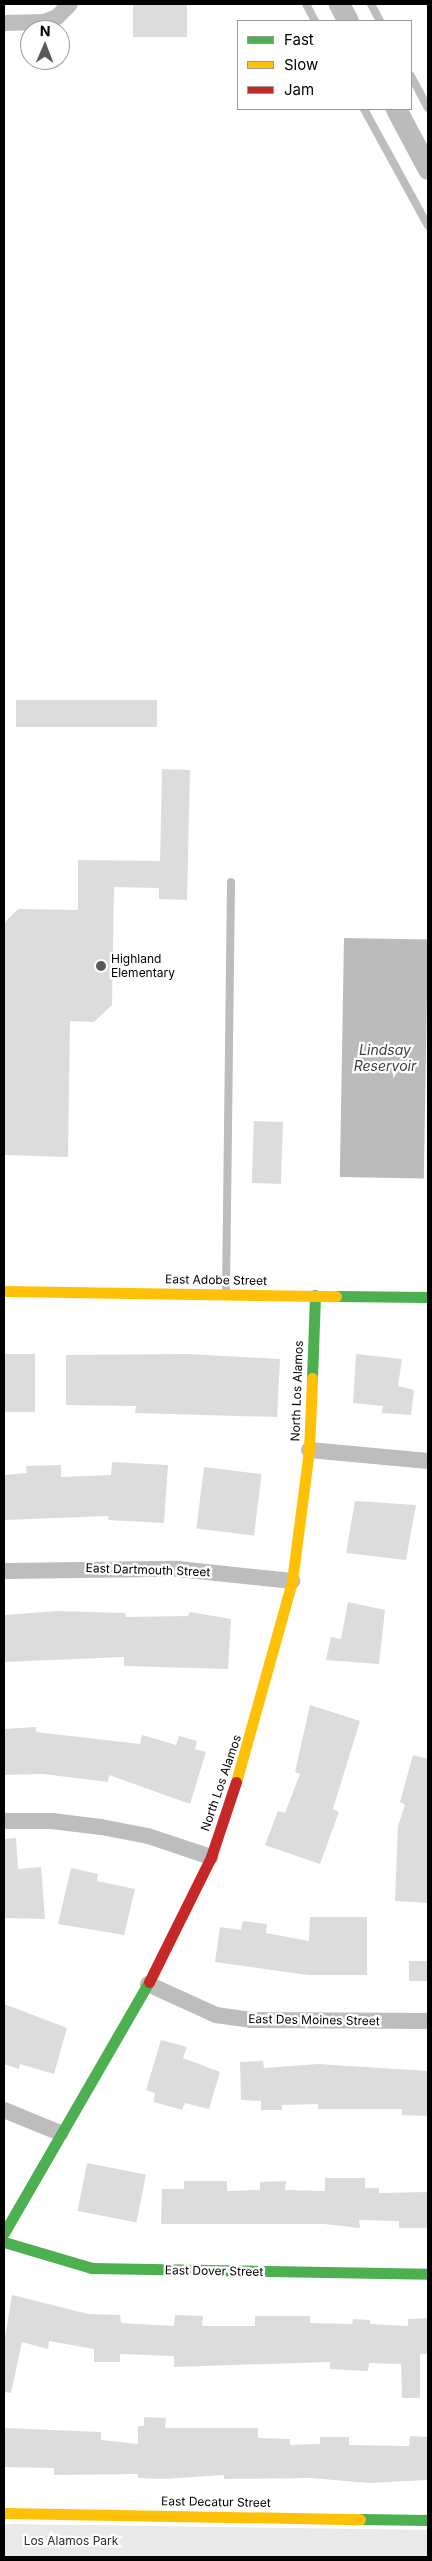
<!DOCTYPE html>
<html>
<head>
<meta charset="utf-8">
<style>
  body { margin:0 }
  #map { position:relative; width:432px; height:2561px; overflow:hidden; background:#fff; font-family:Inter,sans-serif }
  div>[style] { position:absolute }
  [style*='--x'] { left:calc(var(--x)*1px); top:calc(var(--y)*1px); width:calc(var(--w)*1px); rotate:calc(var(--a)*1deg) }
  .green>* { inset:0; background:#e9e9e9 }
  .water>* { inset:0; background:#bbb; transform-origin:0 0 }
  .canal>* { height:21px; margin:-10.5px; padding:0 10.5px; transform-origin:10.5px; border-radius:10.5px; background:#bbb }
  .building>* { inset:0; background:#dcdcdc; transform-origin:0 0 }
  .lane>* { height:8px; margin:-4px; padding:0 4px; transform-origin:4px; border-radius:4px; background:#bdbdbd }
  .street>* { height:16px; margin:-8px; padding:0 8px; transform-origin:8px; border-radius:8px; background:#bdbdbd }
  .fast>* { height:11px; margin:-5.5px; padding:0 5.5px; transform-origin:5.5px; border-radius:5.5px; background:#4caf50 }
  .slow>* { height:11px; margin:-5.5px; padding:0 5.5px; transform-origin:5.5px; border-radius:5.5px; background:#ffc107 }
  .jam>* { height:11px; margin:-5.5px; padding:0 5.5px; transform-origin:5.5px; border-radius:5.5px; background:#c62828 }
  .dots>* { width:14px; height:14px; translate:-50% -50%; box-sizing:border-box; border:2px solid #fff; border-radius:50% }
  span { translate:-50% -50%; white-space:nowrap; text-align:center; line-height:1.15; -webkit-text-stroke:4.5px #fff; paint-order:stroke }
  .poi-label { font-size:12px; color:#000 }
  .left { translate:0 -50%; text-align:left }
  .street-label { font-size:12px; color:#000 }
  .park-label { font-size:12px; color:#2e2e2e }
  .water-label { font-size:14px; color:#3f3f3f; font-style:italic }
  .frame { position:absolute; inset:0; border:5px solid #000; pointer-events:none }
  .legend { position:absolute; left:237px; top:20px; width:175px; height:90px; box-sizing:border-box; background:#fff; border:1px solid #999; margin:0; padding:6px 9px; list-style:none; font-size:15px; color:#000 }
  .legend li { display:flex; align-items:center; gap:10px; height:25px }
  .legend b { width:25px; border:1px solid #999 }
  .north { position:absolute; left:20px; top:20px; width:50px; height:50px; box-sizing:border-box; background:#fff; border:1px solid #999; border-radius:50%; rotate:1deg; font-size:14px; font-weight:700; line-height:20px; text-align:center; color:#000 }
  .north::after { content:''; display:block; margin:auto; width:18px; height:22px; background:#595959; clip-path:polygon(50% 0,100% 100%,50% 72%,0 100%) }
</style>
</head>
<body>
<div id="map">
  <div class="green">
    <i style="clip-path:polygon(4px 2524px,428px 2530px,428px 2557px,4px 2557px)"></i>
  </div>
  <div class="water">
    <i style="left:344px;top:938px;width:84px;height:239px;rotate:1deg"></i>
  </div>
  <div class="canal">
    <i style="--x:339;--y:4;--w:19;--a:62"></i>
    <i style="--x:396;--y:109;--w:68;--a:61.9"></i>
  </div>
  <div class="building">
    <i style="left:133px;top:4px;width:54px;height:33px"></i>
    <i style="left:16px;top:700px;width:141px;height:27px"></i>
    <i style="clip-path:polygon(162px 769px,190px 770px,187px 900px,159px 899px,159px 888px,114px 887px,112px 1005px,94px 1022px,70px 1021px,68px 1157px,4px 1155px,4px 923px,18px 909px,78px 910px,78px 860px,160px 861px)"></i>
    <i style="left:254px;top:1121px;width:29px;height:62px;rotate:2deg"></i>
    <i style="left:4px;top:1354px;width:31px;height:58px"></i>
    <i style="clip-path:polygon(188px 1354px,280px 1359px,277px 1417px,135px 1413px,136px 1406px,66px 1405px,66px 1355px)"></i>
    <i style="clip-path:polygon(356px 1354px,402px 1359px,398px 1386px,414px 1390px,411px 1415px,382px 1413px,383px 1406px,353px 1403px)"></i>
    <i style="clip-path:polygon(112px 1462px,168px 1465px,164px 1523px,108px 1520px,109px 1516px,4px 1520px,4px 1475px,27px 1473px,26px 1466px,61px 1465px,61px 1477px,111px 1475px)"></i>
    <i style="left:204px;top:1467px;width:58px;height:62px;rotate:7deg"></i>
    <i style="clip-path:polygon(355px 1501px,416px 1505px,406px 1560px,346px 1553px)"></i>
    <i style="clip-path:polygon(348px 1602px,385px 1610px,379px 1664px,326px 1660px,331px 1637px,341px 1639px)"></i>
    <i style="clip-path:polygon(58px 1611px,125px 1613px,126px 1617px,188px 1616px,190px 1612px,231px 1619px,228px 1669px,124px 1666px,124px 1657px,4px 1662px,4px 1615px)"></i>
    <i style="clip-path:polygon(310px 1705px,360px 1721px,333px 1809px,339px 1812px,320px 1864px,265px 1845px,278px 1811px,285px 1813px,300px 1774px,295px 1772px)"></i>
    <i style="clip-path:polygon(36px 1727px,36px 1732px,140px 1744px,142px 1735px,176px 1745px,179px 1736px,197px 1741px,195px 1749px,206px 1752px,190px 1804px,109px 1775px,108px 1782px,43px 1774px,4px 1775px,4px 1729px)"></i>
    <i style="clip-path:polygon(413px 1755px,428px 1759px,428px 1903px,395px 1901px,398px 1826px,405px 1805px,400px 1802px)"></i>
    <i style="clip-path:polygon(16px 1838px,18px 1869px,41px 1867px,45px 1919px,4px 1918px,4px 1839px)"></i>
    <i style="clip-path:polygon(71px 1868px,98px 1874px,97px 1881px,135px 1889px,124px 1935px,58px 1924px)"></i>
    <i style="clip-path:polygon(310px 1917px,367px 1917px,367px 1975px,308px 1975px,215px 1962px,220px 1927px,241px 1930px,243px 1921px,267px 1924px,266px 1933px,309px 1941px)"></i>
    <i style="left:409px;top:1961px;width:19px;height:20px"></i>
    <i style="clip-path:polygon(4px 2004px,67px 2028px,54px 2074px,20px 2064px,19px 2069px,4px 2064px)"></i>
    <i style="clip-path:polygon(161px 2040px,187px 2047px,183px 2058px,220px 2072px,209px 2109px,185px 2103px,182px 2110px,154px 2102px,155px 2093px,146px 2090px)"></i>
    <i style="clip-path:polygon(263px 2061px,264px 2068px,318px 2064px,428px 2071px,428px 2116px,402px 2115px,402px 2109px,318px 2109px,318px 2104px,282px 2105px,282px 2110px,261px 2110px,261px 2101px,241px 2100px,240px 2062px)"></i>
    <i style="left:87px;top:2163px;width:60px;height:49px;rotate:11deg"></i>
    <i style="clip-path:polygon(325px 2178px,365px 2178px,365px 2188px,379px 2188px,379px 2193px,428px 2192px,428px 2228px,399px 2228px,399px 2221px,359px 2220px,360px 2228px,324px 2224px,161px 2224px,162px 2189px,184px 2189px,184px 2181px,227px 2181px,227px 2191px,260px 2190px,260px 2182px,286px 2181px,285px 2190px,325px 2191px)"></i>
    <i style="clip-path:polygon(12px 2295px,88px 2314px,120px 2315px,121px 2323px,174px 2326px,175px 2315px,203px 2316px,202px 2326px,255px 2326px,255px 2316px,310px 2316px,310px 2323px,352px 2324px,353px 2319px,370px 2320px,370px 2324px,408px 2326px,408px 2319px,428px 2318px,428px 2354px,420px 2354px,420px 2398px,402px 2398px,401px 2364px,369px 2363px,368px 2371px,330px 2369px,330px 2362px,174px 2367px,174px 2356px,120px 2354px,120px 2362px,94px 2362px,94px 2349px,49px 2341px,48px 2349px,22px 2342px,11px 2393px,4px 2392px,4px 2343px)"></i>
    <i style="clip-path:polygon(144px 2417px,166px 2418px,165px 2428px,258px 2428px,258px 2438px,290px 2439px,290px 2445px,320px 2444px,320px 2437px,349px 2437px,349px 2445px,409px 2446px,410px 2436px,428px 2437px,428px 2480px,370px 2483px,310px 2478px,224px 2479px,224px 2475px,162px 2479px,138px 2478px,138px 2474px,54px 2475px,54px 2468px,4px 2467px,4px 2428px,101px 2432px,101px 2440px,138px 2444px,138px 2426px,144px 2426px)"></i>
  </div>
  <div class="lane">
    <i style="--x:306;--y:4;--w:19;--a:62"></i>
    <i style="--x:371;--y:4;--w:19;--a:62"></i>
    <i style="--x:411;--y:76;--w:36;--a:62"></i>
    <i style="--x:364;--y:109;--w:133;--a:61.3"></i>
    <i style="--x:226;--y:1292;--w:410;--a:-89.3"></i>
  </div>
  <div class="street">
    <i style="--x:4;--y:23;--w:40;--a:-1.4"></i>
    <i style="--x:44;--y:22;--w:14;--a:-21"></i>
    <i style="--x:57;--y:17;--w:18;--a:-45"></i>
    <i style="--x:309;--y:1450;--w:120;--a:5.3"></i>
    <i style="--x:4;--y:1571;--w:174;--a:-0.7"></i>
    <i style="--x:178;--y:1569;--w:115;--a:6"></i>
    <i style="--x:4;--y:1821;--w:48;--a:0"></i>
    <i style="--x:52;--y:1821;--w:49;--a:7"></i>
    <i style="--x:101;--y:1827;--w:48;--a:10.8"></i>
    <i style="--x:148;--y:1836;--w:66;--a:18.4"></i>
    <i style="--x:148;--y:1984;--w:75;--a:24.5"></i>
    <i style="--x:216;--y:2015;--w:35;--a:8"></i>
    <i style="--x:251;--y:2020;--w:177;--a:0.3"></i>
    <i style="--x:4;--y:2110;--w:61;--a:22.3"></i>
  </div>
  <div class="fast">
    <i style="--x:336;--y:1296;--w:92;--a:0.6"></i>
    <i style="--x:312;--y:1378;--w:83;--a:-87.9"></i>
    <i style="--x:4;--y:2233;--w:290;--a:-60"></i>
    <i style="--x:4;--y:2242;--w:92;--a:16.5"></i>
    <i style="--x:92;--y:2268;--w:336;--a:1"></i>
    <i style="--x:360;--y:2519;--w:68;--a:0.8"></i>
  </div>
  <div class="slow">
    <i style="--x:4;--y:1291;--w:332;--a:0.9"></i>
    <i style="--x:236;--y:1782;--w:209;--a:-74.4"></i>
    <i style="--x:292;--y:1581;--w:132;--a:-82.6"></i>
    <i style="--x:309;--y:1450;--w:72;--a:-87.6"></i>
    <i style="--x:4;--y:2513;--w:356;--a:1"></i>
  </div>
  <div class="jam">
    <i style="--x:149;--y:1982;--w:140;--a:-63.6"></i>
    <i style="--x:211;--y:1857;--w:79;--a:-71.6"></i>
  </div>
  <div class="dots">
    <i style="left:101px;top:966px;background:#595959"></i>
  </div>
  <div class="poi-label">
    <span class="left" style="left:111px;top:966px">Highland<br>Elementary</span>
  </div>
  <div class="street-label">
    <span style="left:216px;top:1280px;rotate:1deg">East Adobe Street</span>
    <span style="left:297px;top:1391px;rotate:-88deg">North Los Alamos</span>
    <span style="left:148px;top:1570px;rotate:2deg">East Dartmouth Street</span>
    <span style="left:221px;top:1783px;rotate:-71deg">North Los Alamos</span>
    <span style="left:314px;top:2020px;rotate:1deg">East Des Moines Street</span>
    <span style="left:214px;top:2271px;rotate:1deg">East Dover Street</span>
    <span style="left:216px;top:2502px;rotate:1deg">East Decatur Street</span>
  </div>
  <div class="park-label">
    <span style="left:71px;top:2541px">Los Alamos Park</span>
  </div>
  <div class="water-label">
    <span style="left:385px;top:1058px">Lindsay<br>Reservoir</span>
  </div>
  <div class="frame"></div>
  <ul class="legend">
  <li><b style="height:6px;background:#4caf50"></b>Fast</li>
  <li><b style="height:6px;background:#ffc107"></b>Slow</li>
  <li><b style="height:6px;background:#c62828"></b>Jam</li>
  </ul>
  <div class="north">N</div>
</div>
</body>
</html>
